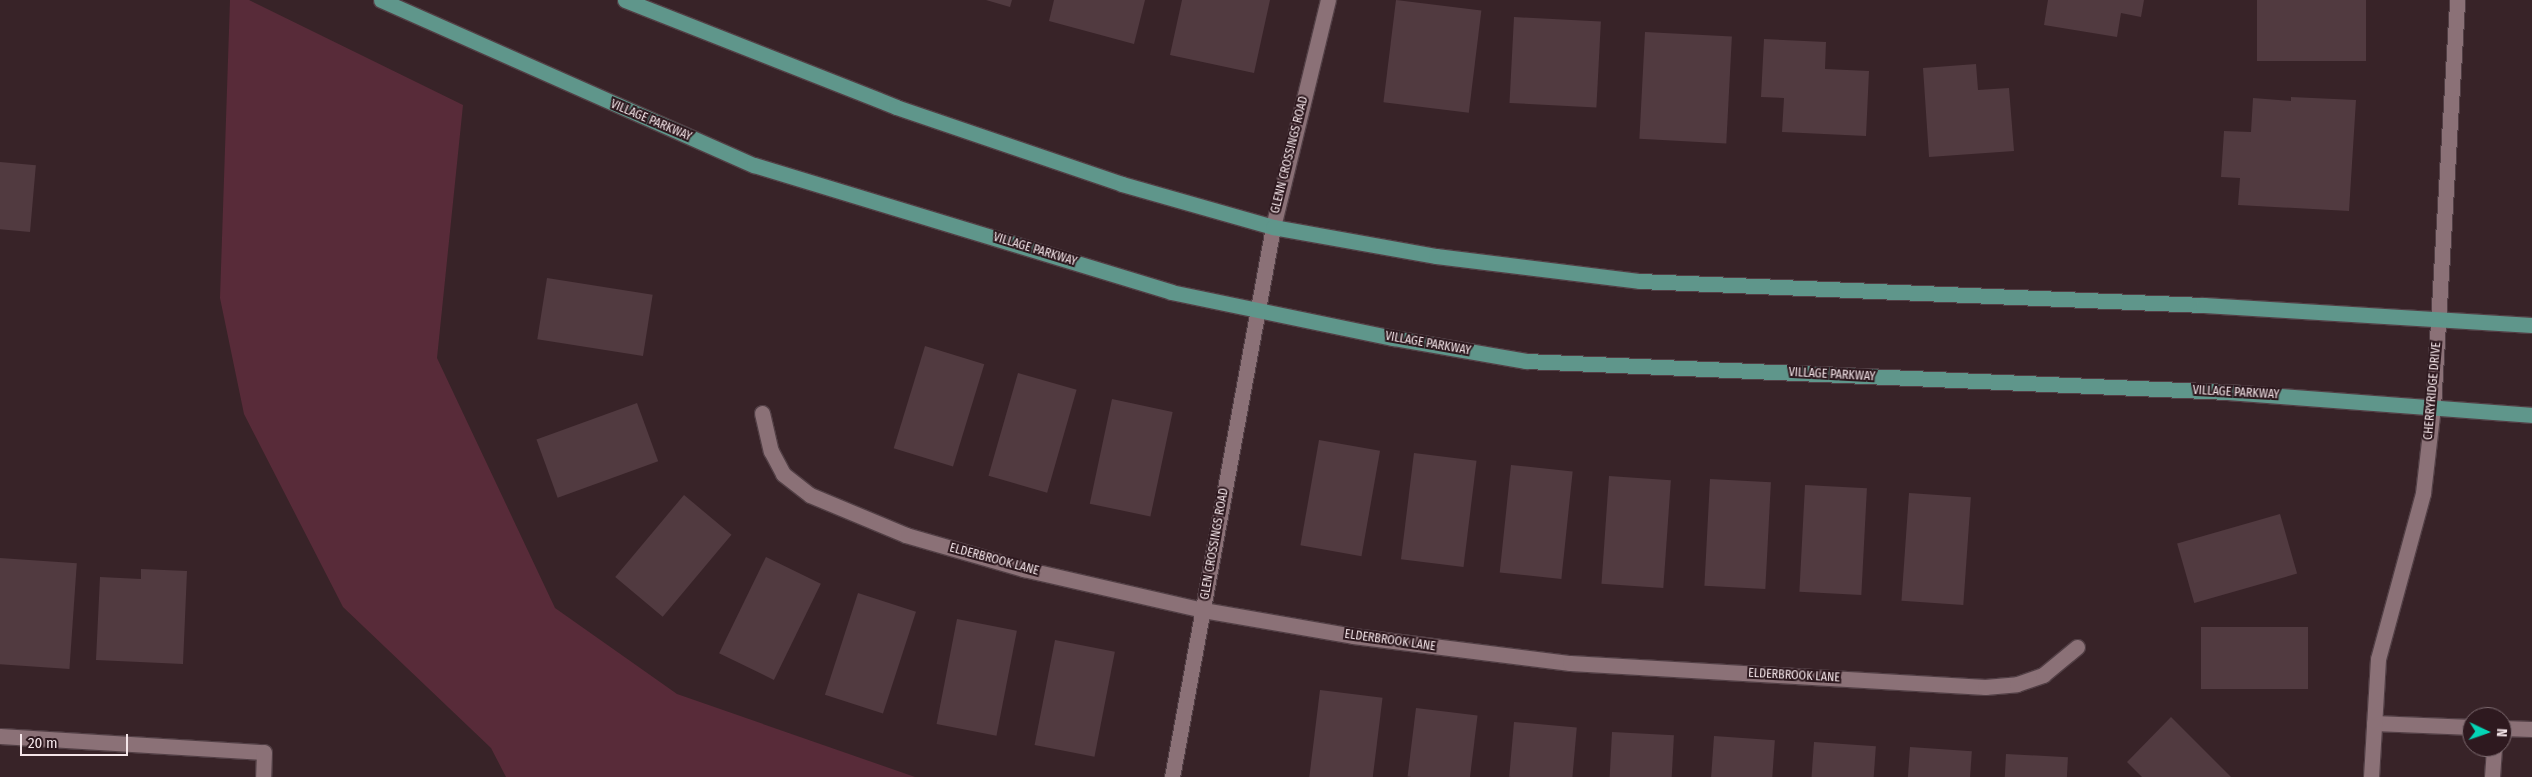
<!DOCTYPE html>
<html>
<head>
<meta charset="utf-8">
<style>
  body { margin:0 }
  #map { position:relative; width:2532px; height:777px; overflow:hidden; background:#382328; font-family:"Fira Sans Condensed",sans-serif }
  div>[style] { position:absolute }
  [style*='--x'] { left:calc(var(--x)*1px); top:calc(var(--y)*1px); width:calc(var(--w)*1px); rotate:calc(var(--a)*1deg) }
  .green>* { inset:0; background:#582b39 }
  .building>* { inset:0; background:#513a40; transform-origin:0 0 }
  .roads { filter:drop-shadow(1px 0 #523f45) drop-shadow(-1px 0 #523f45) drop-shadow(0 1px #523f45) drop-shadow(0 -1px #523f45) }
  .minor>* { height:15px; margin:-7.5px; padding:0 7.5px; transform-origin:7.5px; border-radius:7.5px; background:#8b7177 }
  .major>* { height:15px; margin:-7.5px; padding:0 7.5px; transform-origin:7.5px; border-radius:7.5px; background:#5f968b }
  span { translate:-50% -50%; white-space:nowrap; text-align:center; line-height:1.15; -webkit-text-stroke:4px #2e191f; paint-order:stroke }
  .street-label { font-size:12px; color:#f4e5e9 }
  .north { position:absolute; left:2462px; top:707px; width:50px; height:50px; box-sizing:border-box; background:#2e191f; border:1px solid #7d6b70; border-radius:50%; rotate:93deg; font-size:14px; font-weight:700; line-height:20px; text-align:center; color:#f4e5e9 }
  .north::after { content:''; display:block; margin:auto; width:18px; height:22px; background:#04d5b6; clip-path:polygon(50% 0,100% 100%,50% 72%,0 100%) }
  .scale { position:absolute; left:20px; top:734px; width:108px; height:22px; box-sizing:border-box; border:2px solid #f4e5e9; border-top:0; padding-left:6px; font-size:15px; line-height:18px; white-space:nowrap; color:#f4e5e9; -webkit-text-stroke:4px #2e191f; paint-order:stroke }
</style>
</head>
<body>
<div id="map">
  <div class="green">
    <i style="clip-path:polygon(230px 0,249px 0,463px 105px,437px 358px,555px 608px,677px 694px,915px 777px,506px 777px,491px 748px,343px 607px,244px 414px,220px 298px)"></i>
  </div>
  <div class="building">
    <i style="clip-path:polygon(986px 0,1012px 0,1010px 7px)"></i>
    <i style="clip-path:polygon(1054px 0,1145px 0,1134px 44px,1049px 21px)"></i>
    <i style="clip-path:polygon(1182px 0,1270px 0,1254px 73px,1170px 55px)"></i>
    <i style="left:1396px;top:0;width:86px;height:103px;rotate:7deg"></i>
    <i style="clip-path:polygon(2048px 0,2144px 0,2141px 17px,2121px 13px,2117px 37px,2044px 25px)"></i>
    <i style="left:2257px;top:0;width:109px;height:61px"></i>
    <i style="left:1514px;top:17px;width:87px;height:86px;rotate:3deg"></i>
    <i style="left:1645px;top:32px;width:87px;height:107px;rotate:3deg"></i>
    <i style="clip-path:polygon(1764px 39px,1826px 42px,1825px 69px,1869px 71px,1866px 136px,1782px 132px,1784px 98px,1761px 97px)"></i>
    <i style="clip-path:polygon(1976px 64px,1978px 90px,2009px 88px,2014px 151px,1929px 157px,1923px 68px)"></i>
    <i style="clip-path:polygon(2291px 97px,2356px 100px,2349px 211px,2238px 205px,2240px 178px,2221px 177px,2224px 131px,2251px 132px,2253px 98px,2291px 101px)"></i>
    <i style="left:0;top:162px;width:36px;height:67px;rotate:5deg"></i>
    <i style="left:547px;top:278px;width:107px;height:62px;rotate:9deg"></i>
    <i style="left:925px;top:346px;width:62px;height:107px;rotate:17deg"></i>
    <i style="left:1018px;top:373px;width:61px;height:107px;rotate:16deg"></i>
    <i style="left:1112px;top:399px;width:62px;height:107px;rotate:12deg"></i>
    <i style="left:637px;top:403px;width:62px;height:107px;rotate:70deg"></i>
    <i style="left:1319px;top:440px;width:62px;height:107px;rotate:10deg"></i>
    <i style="left:1414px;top:453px;width:63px;height:107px;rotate:7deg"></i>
    <i style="left:1511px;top:465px;width:62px;height:108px;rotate:6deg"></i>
    <i style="left:1609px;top:476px;width:62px;height:108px;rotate:4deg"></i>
    <i style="left:1710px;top:479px;width:61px;height:107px;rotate:3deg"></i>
    <i style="left:1805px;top:485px;width:62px;height:107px;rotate:3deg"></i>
    <i style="left:1909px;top:493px;width:62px;height:108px;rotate:4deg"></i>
    <i style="left:684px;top:495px;width:62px;height:107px;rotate:40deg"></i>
    <i style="left:2280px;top:514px;width:62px;height:107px;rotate:74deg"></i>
    <i style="left:766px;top:557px;width:61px;height:107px;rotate:26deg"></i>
    <i style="left:0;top:558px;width:77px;height:106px;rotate:4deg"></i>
    <i style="clip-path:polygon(141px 569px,187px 571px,183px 664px,96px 660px,100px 577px,141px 579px)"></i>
    <i style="left:858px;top:593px;width:61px;height:107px;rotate:18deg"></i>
    <i style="left:957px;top:619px;width:61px;height:107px;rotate:11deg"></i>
    <i style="left:2201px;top:627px;width:107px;height:62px"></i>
    <i style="left:1055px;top:640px;width:61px;height:107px;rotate:11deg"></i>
    <i style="left:1320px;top:690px;width:63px;height:88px;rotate:7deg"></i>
    <i style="left:1416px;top:708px;width:62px;height:69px;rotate:7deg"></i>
    <i style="clip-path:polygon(2171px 717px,2231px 777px,2142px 777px,2127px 762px)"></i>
    <i style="left:1514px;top:722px;width:63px;height:55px;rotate:5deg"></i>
    <i style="left:1612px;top:732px;width:62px;height:45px;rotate:3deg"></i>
    <i style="left:1714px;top:736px;width:61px;height:41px;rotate:4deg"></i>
    <i style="left:1814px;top:742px;width:62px;height:35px;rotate:4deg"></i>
    <i style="left:1910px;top:747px;width:62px;height:30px;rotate:4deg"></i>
    <i style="left:2006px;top:754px;width:62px;height:23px;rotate:3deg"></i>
  </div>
  <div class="roads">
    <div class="minor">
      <i style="--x:762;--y:413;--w:39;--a:77"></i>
      <i style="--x:771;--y:451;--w:26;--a:62"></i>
      <i style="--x:783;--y:474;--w:34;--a:38"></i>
      <i style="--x:810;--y:495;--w:104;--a:22.6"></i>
      <i style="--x:906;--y:535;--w:123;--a:16.1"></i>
      <i style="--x:1024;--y:569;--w:184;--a:12.9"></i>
      <i style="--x:1203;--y:610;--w:152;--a:9.8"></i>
      <i style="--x:1353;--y:636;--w:219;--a:7.1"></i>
      <i style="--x:1570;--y:663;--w:416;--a:3.3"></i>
      <i style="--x:1985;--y:687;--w:32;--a:-5"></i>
      <i style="--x:2017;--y:684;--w:28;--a:-19"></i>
      <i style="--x:2043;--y:675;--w:44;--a:-39.5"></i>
      <i style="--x:2374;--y:723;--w:98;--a:2.3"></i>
      <i style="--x:2502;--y:728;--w:30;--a:2"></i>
      <i style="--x:0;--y:736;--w:264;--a:3.5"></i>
      <i style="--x:264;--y:752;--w:25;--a:92"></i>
      <i style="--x:1172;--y:777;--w:559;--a:-79.59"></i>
      <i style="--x:1273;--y:227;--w:234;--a:-76.4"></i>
      <i style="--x:2371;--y:777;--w:118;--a:-86.6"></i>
      <i style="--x:2378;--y:659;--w:172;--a:-74.8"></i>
      <i style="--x:2423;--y:493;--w:87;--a:-83.4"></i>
      <i style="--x:2433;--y:407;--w:408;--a:-86.6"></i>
      <i style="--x:2492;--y:777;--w:30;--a:-86"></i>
    </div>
    <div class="major">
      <i style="--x:381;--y:0;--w:408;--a:23.9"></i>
      <i style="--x:754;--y:165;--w:436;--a:16.9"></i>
      <i style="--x:1171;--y:292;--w:227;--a:11.7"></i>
      <i style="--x:1393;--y:338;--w:135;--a:9.8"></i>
      <i style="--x:1526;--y:361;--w:703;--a:2.53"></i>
      <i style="--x:2228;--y:392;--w:305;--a:4.3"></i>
      <i style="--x:625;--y:0;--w:291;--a:21.5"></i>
      <i style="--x:896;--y:107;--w:239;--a:18.8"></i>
      <i style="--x:1122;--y:184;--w:157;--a:15.9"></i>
      <i style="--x:1273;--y:227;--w:166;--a:10.1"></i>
      <i style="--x:1436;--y:256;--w:206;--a:7"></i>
      <i style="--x:1640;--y:281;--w:564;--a:2.44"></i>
      <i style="--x:2203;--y:305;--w:330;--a:3.5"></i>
    </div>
  </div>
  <div class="street-label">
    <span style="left:651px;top:121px;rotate:23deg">VILLAGE PARKWAY</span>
    <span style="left:1290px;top:155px;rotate:-76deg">GLENN CROSSINGS ROAD</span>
    <span style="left:1035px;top:250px;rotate:17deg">VILLAGE PARKWAY</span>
    <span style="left:1428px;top:344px;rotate:10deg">VILLAGE PARKWAY</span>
    <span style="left:1832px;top:375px;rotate:3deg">VILLAGE PARKWAY</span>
    <span style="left:2433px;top:391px;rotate:-85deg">CHERRYRIDGE DRIVE</span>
    <span style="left:2236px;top:393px;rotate:3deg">VILLAGE PARKWAY</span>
    <span style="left:1215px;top:544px;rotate:-80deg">GLEN CROSSINGS ROAD</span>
    <span style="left:994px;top:560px;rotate:15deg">ELDERBROOK LANE</span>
    <span style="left:1390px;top:641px;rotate:8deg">ELDERBROOK LANE</span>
    <span style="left:1794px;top:676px;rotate:3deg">ELDERBROOK LANE</span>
  </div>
  <div class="north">N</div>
  <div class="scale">20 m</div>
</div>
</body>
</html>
